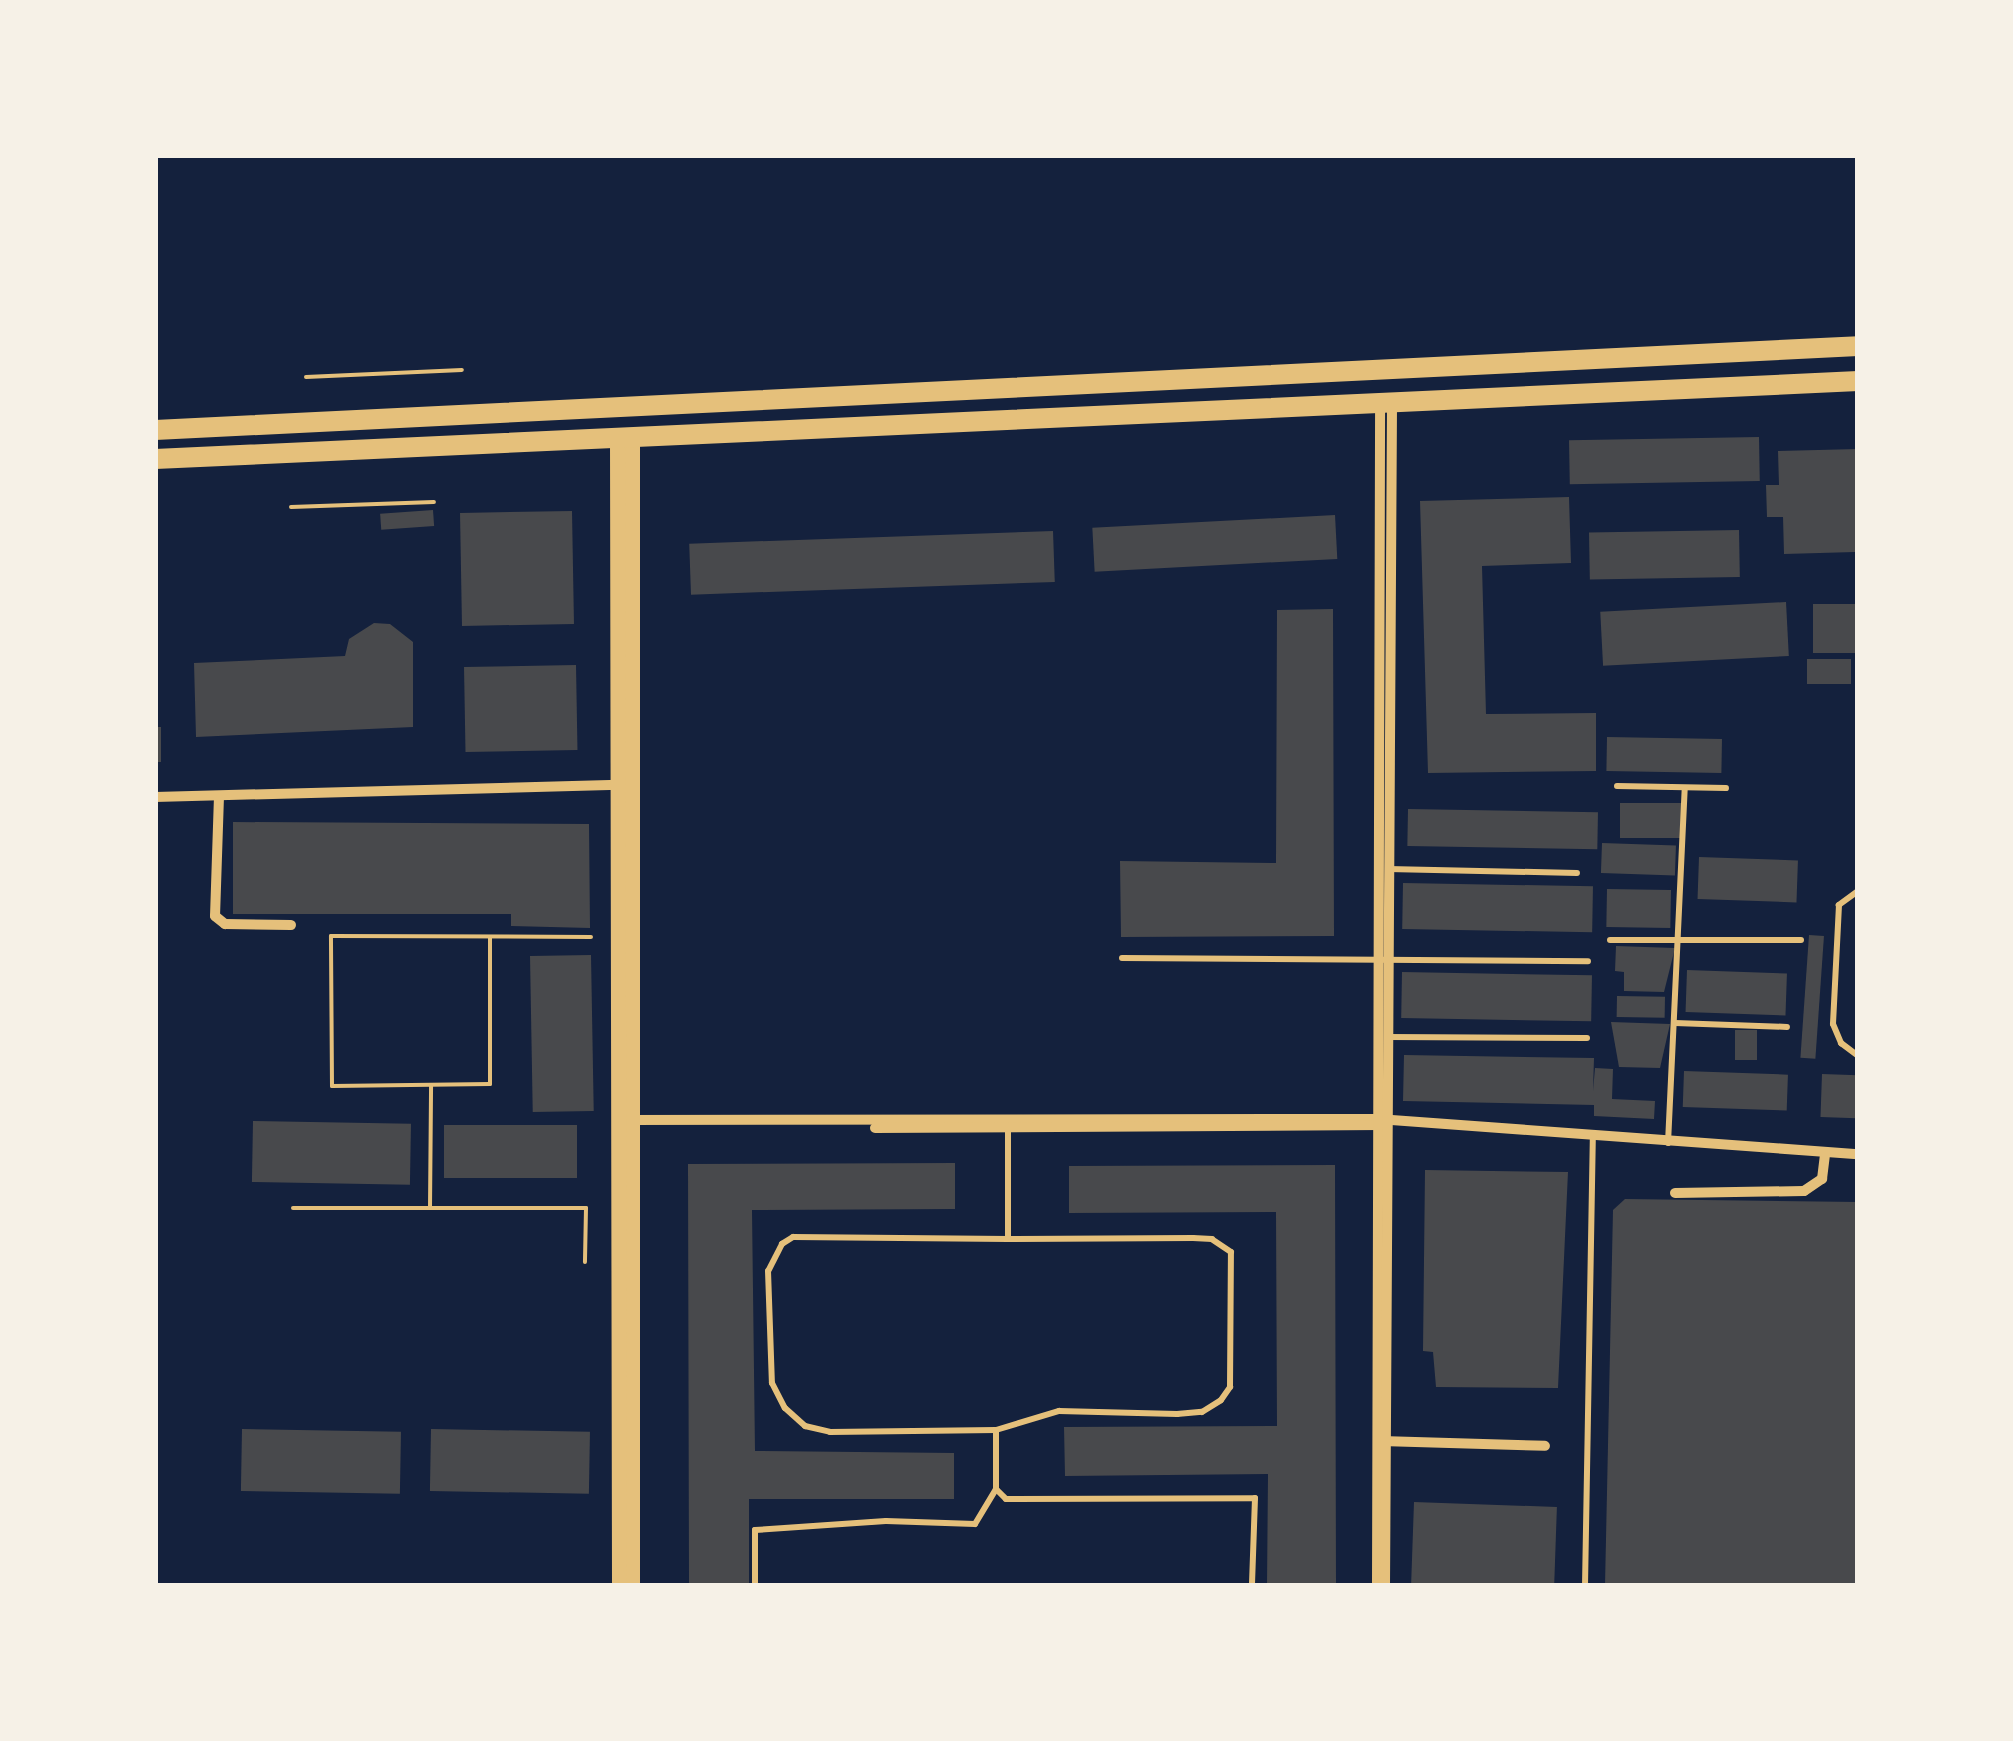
<!DOCTYPE html>
<html>
<head>
<meta charset="utf-8">
<style>
  body { margin:0 }
  #map { position:relative; width:2013px; height:1741px; overflow:hidden; background:#14213d; font-family:"Golos Text",sans-serif }
  div>[style] { position:absolute }
  [style*='--x'] { left:calc(var(--x)*1px); top:calc(var(--y)*1px); width:calc(var(--w)*1px); rotate:calc(var(--a)*1deg) }
  .building>* { inset:0; background:#48494c; transform-origin:0 0 }
  .path>* { height:4px; margin:-2px; padding:0 2px; transform-origin:2px; border-radius:2px; background:#e5c07b }
  .service>* { height:6px; margin:-3px; padding:0 3px; transform-origin:3px; border-radius:3px; background:#e5c07b }
  .minor>* { height:10px; margin:-5px; padding:0 5px; transform-origin:5px; border-radius:5px; background:#e5c07b }
  .tertiary>* { height:15px; margin:-7.5px; padding:0 7.5px; transform-origin:7.5px; border-radius:7.5px; background:#e5c07b }
  .primary>* { height:20px; margin:-10px; padding:0 10px; transform-origin:10px; border-radius:10px; background:#e5c07b }
  span { translate:-50% -50%; white-space:nowrap; text-align:center; line-height:1.15; -webkit-text-stroke:8px #f6f1e7; paint-order:stroke }
  .frame { position:absolute; inset:0; border:158px solid #f6f1e7; pointer-events:none }
</style>
</head>
<body>
<div id="map">
  <div class="building">
    <i style="left:1759px;top:437px;width:44px;height:190px;rotate:89deg"></i>
    <i style="clip-path:polygon(1858px 449px,1855px 552px,1784px 554px,1783px 517px,1767px 517px,1766px 485px,1779px 485px,1778px 451px)"></i>
    <i style="clip-path:polygon(1569px 497px,1571px 563px,1482px 566px,1486px 714px,1596px 713px,1596px 771px,1428px 773px,1420px 501px)"></i>
    <i style="left:433px;top:510px;width:16px;height:53px;rotate:86deg"></i>
    <i style="left:572px;top:511px;width:113px;height:112px;rotate:89deg"></i>
    <i style="left:1335px;top:515px;width:44px;height:243px;rotate:87deg"></i>
    <i style="left:1739px;top:530px;width:47px;height:150px;rotate:89deg"></i>
    <i style="left:1053px;top:531px;width:51px;height:364px;rotate:88deg"></i>
    <i style="left:1786px;top:602px;width:54px;height:186px;rotate:87deg"></i>
    <i style="left:1813px;top:604px;width:45px;height:49px"></i>
    <i style="clip-path:polygon(1333px 609px,1334px 936px,1121px 937px,1120px 861px,1276px 863px,1277px 610px)"></i>
    <i style="clip-path:polygon(374px 623px,390px 624px,413px 642px,413px 727px,196px 737px,194px 663px,345px 656px,349px 639px)"></i>
    <i style="left:1807px;top:659px;width:44px;height:25px"></i>
    <i style="left:576px;top:665px;width:85px;height:112px;rotate:89deg"></i>
    <i style="left:155px;top:727px;width:6px;height:35px"></i>
    <i style="left:1607px;top:737px;width:115px;height:34px;rotate:1deg"></i>
    <i style="left:1620px;top:803px;width:61px;height:35px"></i>
    <i style="left:1408px;top:809px;width:190px;height:37px;rotate:1deg"></i>
    <i style="clip-path:polygon(233px 822px,589px 824px,590px 928px,511px 926px,511px 914px,233px 914px)"></i>
    <i style="left:1602px;top:843px;width:74px;height:30px;rotate:2deg"></i>
    <i style="left:1699px;top:857px;width:99px;height:42px;rotate:2deg"></i>
    <i style="left:1403px;top:883px;width:190px;height:46px;rotate:1deg"></i>
    <i style="left:1607px;top:889px;width:64px;height:38px;rotate:1deg"></i>
    <i style="left:1809px;top:935px;width:15px;height:123px;rotate:4deg"></i>
    <i style="clip-path:polygon(1616px 946px,1675px 948px,1664px 992px,1624px 991px,1624px 972px,1615px 971px)"></i>
    <i style="left:591px;top:955px;width:156px;height:61px;rotate:89deg"></i>
    <i style="left:1687px;top:970px;width:100px;height:42px;rotate:2deg"></i>
    <i style="left:1402px;top:972px;width:190px;height:46px;rotate:1deg"></i>
    <i style="left:1617px;top:996px;width:48px;height:21px;rotate:1deg"></i>
    <i style="clip-path:polygon(1611px 1022px,1670px 1024px,1660px 1068px,1619px 1067px)"></i>
    <i style="left:1735px;top:1030px;width:22px;height:30px"></i>
    <i style="clip-path:polygon(1404px 1055px,1594px 1058px,1593px 1091px,1595px 1068px,1613px 1069px,1612px 1099px,1655px 1101px,1654px 1119px,1594px 1116px,1594px 1105px,1403px 1101px)"></i>
    <i style="left:1684px;top:1071px;width:104px;height:36px;rotate:2deg"></i>
    <i style="left:1822px;top:1074px;width:36px;height:43px;rotate:2deg"></i>
    <i style="left:253px;top:1121px;width:158px;height:61px;rotate:1deg"></i>
    <i style="left:444px;top:1125px;width:133px;height:53px"></i>
    <i style="clip-path:polygon(955px 1163px,955px 1209px,752px 1210px,755px 1451px,954px 1453px,954px 1499px,749px 1499px,749px 1586px,689px 1586px,688px 1164px)"></i>
    <i style="clip-path:polygon(1335px 1165px,1336px 1586px,1267px 1586px,1268px 1474px,1065px 1476px,1064px 1427px,1277px 1426px,1276px 1212px,1069px 1213px,1069px 1166px)"></i>
    <i style="clip-path:polygon(1425px 1170px,1568px 1172px,1558px 1388px,1436px 1387px,1433px 1352px,1423px 1351px)"></i>
    <i style="clip-path:polygon(1625px 1199px,1858px 1202px,1858px 1586px,1605px 1586px,1613px 1210px)"></i>
    <i style="left:242px;top:1429px;width:159px;height:62px;rotate:1deg"></i>
    <i style="left:431px;top:1429px;width:159px;height:62px;rotate:1deg"></i>
    <i style="left:1414px;top:1502px;width:143px;height:84px;rotate:2deg"></i>
  </div>
  <div class="path">
    <i style="--x:306;--y:377;--w:156;--a:-2.6"></i>
    <i style="--x:291;--y:507;--w:143;--a:-2"></i>
    <i style="--x:490;--y:937;--w:147;--a:90"></i>
    <i style="--x:490;--y:1084;--w:158;--a:179.3"></i>
    <i style="--x:332;--y:1086;--w:150;--a:-90.4"></i>
    <i style="--x:331;--y:936;--w:260;--a:0.2"></i>
    <i style="--x:293;--y:1208;--w:293;--a:0"></i>
    <i style="--x:586;--y:1208;--w:54;--a:91.1"></i>
    <i style="--x:430;--y:1208;--w:123;--a:-89.5"></i>
  </div>
  <div class="service">
    <i style="--x:1617;--y:786;--w:109;--a:1.1"></i>
    <i style="--x:1388;--y:869;--w:189;--a:1.2"></i>
    <i style="--x:1858;--y:891;--w:24;--a:144"></i>
    <i style="--x:1839;--y:905;--w:119;--a:92.9"></i>
    <i style="--x:1833;--y:1024;--w:21;--a:67"></i>
    <i style="--x:1841;--y:1043;--w:21;--a:37"></i>
    <i style="--x:1610;--y:940;--w:191;--a:0"></i>
    <i style="--x:1122;--y:958;--w:466;--a:0.4"></i>
    <i style="--x:1675;--y:1023;--w:112;--a:2"></i>
    <i style="--x:1388;--y:1037;--w:199;--a:0.3"></i>
    <i style="--x:1008;--y:1127;--w:112;--a:90"></i>
    <i style="--x:1008;--y:1239;--w:215;--a:-179.5"></i>
    <i style="--x:793;--y:1237;--w:13;--a:148"></i>
    <i style="--x:782;--y:1244;--w:30;--a:117"></i>
    <i style="--x:768;--y:1271;--w:112;--a:88"></i>
    <i style="--x:772;--y:1383;--w:28;--a:63"></i>
    <i style="--x:785;--y:1408;--w:27;--a:42"></i>
    <i style="--x:805;--y:1426;--w:26;--a:13"></i>
    <i style="--x:830;--y:1432;--w:166;--a:-0.7"></i>
    <i style="--x:996;--y:1430;--w:66;--a:-16.8"></i>
    <i style="--x:1059;--y:1411;--w:118;--a:1.5"></i>
    <i style="--x:1177;--y:1414;--w:25;--a:-5"></i>
    <i style="--x:1202;--y:1412;--w:22;--a:-32"></i>
    <i style="--x:1221;--y:1400;--w:16;--a:-55"></i>
    <i style="--x:1230;--y:1387;--w:135;--a:-89.6"></i>
    <i style="--x:1231;--y:1252;--w:23;--a:-146"></i>
    <i style="--x:1212;--y:1239;--w:19;--a:-177"></i>
    <i style="--x:1193;--y:1238;--w:185;--a:179.7"></i>
    <i style="--x:1668;--y:1143;--w:355;--a:-87.3"></i>
    <i style="--x:996;--y:1430;--w:59;--a:90"></i>
    <i style="--x:996;--y:1489;--w:14;--a:45"></i>
    <i style="--x:1006;--y:1499;--w:249;--a:-0.2"></i>
    <i style="--x:1255;--y:1498;--w:88;--a:92"></i>
    <i style="--x:755;--y:1586;--w:56;--a:-90"></i>
    <i style="--x:755;--y:1530;--w:131;--a:-3.9"></i>
    <i style="--x:886;--y:1521;--w:89;--a:1.9"></i>
    <i style="--x:975;--y:1524;--w:41;--a:-59"></i>
    <i style="--x:1585;--y:1586;--w:447;--a:-89"></i>
  </div>
  <div class="minor">
    <i style="--x:219;--y:796;--w:120;--a:91.9"></i>
    <i style="--x:215;--y:916;--w:13;--a:39"></i>
    <i style="--x:225;--y:924;--w:66;--a:0.9"></i>
    <i style="--x:155;--y:797;--w:464;--a:-1.5"></i>
    <i style="--x:627;--y:1120;--w:751;--a:-0.08"></i>
    <i style="--x:1378;--y:1119;--w:481;--a:4.2"></i>
    <i style="--x:875;--y:1128;--w:508;--a:-0.34"></i>
    <i style="--x:1675;--y:1193;--w:129;--a:-0.9"></i>
    <i style="--x:1804;--y:1191;--w:22;--a:-34"></i>
    <i style="--x:1822;--y:1179;--w:26;--a:-83"></i>
    <i style="--x:1381;--y:1441;--w:164;--a:1.7"></i>
    <i style="--x:1377;--y:1586;--w:1183;--a:-89.85"></i>
    <i style="--x:1385;--y:1586;--w:1183;--a:-89.66"></i>
  </div>
  <div class="tertiary">
    <i style="--x:632;--y:438;--w:1148;--a:90"></i>
    <i style="--x:617;--y:439;--w:1147;--a:89.9"></i>
  </div>
  <div class="primary">
    <i style="--x:155;--y:430;--w:1705;--a:-2.82"></i>
    <i style="--x:155;--y:459;--w:1705;--a:-2.62"></i>
  </div>
  <div class="frame"></div>
</div>
</body>
</html>
